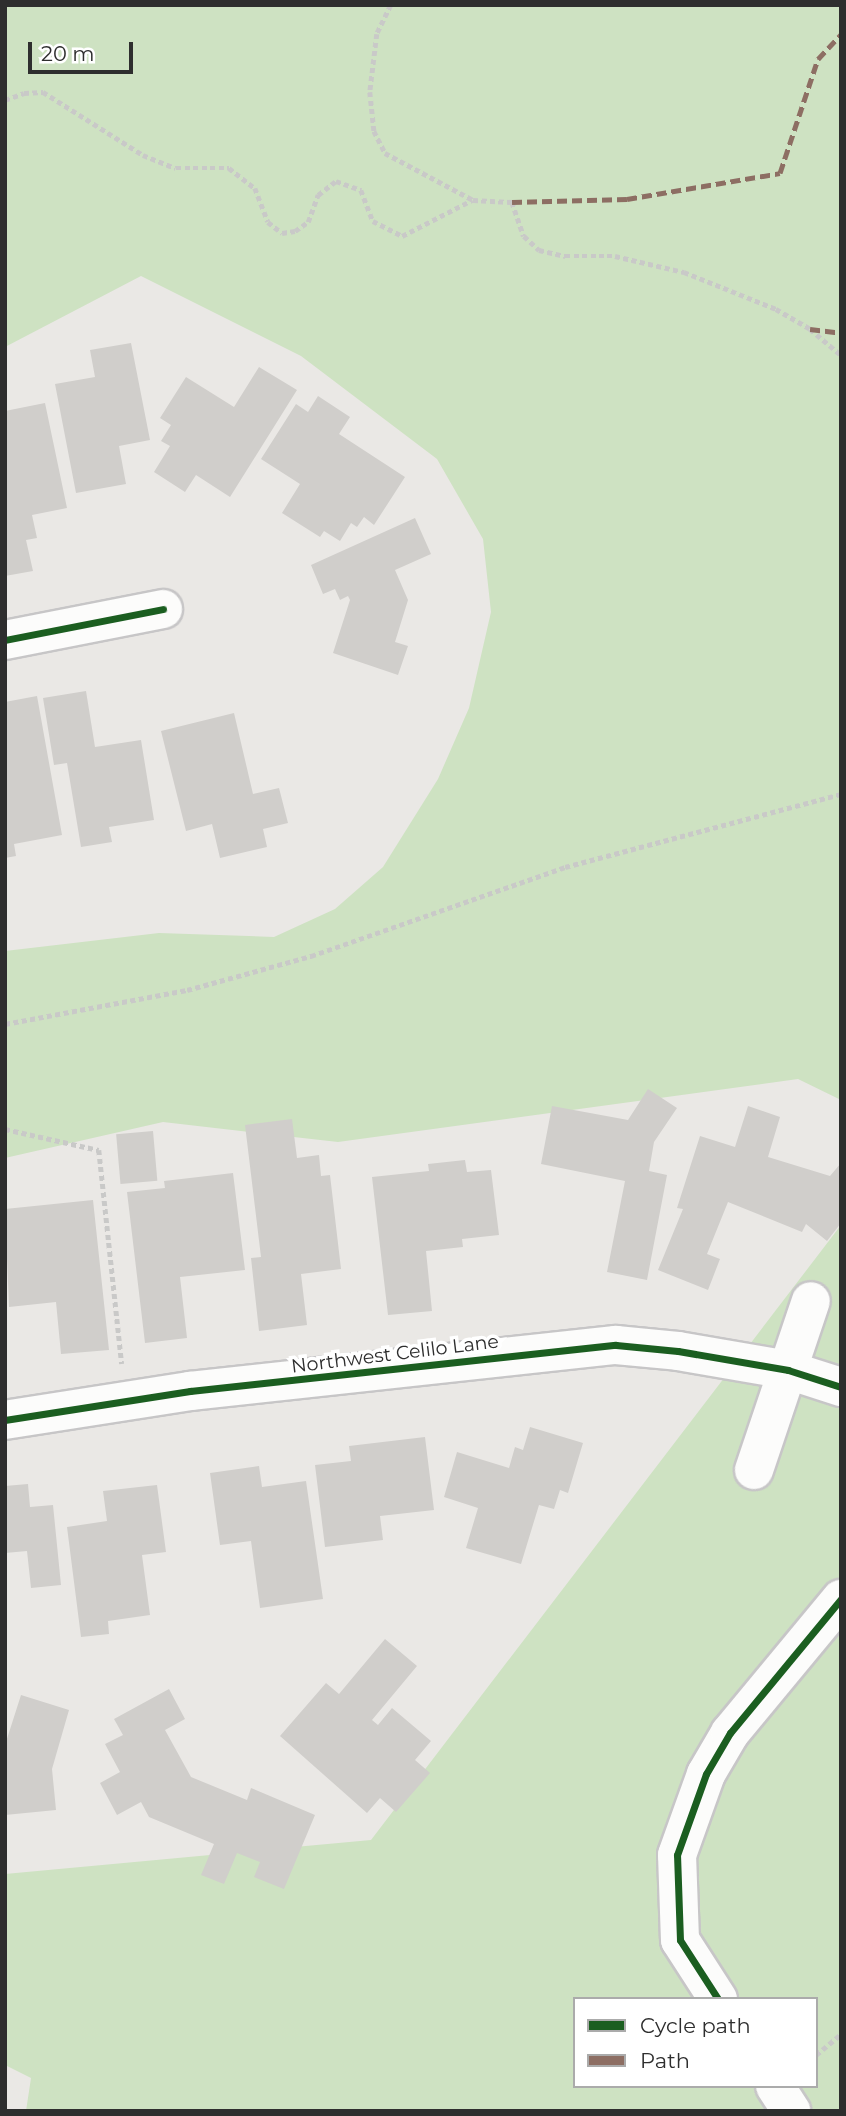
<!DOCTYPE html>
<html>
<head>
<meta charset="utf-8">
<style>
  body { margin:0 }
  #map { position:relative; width:846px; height:2116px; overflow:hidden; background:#eae8e5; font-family:Montserrat,sans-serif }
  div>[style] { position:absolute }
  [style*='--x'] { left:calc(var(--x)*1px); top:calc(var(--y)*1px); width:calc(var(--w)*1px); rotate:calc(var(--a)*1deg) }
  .green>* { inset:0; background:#cee2c2 }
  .building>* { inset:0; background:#d0cecb; transform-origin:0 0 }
  .path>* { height:4.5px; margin-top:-2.25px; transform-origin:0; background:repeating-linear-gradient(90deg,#c9c9c8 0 5px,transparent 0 8.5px) }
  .roads { filter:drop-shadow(2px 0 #c7c6c7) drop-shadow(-2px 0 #c7c6c7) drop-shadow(0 2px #c7c6c7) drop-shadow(0 -2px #c7c6c7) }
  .minor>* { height:38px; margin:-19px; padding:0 19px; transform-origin:19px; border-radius:19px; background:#fcfcfb }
  .quiet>* { height:5px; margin-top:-2.5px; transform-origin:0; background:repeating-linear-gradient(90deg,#8d6e63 0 10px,transparent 0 15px) }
  .cycleway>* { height:7px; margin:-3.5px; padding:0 3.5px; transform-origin:3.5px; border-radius:3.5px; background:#1b5e20 }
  span { translate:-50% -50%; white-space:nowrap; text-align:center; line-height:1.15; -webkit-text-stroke:7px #fff; paint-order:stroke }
  .street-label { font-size:19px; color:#2e2e2e }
  .frame { position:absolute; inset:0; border:7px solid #2e2e2e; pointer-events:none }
  .legend { position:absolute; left:573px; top:1997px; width:245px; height:91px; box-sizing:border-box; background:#fff; border:2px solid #ababab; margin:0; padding:9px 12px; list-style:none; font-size:21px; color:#2e2e2e }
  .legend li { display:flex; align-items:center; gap:14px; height:35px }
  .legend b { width:35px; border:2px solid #ababab }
  .scale { position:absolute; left:28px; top:42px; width:105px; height:32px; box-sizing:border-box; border:4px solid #2e2e2e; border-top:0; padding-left:9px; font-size:21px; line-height:24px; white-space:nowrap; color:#2e2e2e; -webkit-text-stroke:5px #fff; paint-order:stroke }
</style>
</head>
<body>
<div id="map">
  <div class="green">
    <i style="clip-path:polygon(5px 5px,841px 5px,841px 1100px,798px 1079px,338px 1142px,163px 1122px,5px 1158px,5px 951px,159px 933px,274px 937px,335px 909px,383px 867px,438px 779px,469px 708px,491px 612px,483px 539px,437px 459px,301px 356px,141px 276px,5px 347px)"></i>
    <i style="clip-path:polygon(evenodd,841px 1225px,841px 2111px,26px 2111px,31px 2078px,5px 2065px,5px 1874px,371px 1840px,841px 1225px,575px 1999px,816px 1999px,816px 2086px,575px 2086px,575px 1999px)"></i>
  </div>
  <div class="building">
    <i style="clip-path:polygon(131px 343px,150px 440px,119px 446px,126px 484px,76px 493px,55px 384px,95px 377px,90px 350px)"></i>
    <i style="clip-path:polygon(259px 367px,297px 390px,230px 497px,196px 475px,185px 492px,154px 472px,170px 446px,161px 441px,171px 425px,160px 418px,186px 377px,234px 407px)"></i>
    <i style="clip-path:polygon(318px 396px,350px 417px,339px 434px,405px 477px,374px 525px,364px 517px,357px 527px,351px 523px,340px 541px,324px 531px,320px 537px,282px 513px,300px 484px,261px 459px,296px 404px,308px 412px)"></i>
    <i style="clip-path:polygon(45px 403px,67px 508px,32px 515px,37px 538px,26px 540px,33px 571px,5px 576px,5px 411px)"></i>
    <i style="clip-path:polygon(415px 518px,431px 554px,395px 570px,408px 600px,395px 642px,408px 646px,398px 675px,333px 653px,350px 600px,348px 596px,340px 600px,335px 589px,323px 594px,311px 565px)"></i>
    <i style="clip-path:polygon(86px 691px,95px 747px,141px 740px,154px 820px,109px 827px,112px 842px,81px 847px,67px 763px,54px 765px,43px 698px)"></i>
    <i style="clip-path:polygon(37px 696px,62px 835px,14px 844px,16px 856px,5px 858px,5px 702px)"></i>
    <i style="clip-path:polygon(234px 713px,253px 794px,279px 788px,288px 823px,263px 829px,267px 847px,220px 858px,212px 824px,186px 831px,161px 731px)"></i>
    <i style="clip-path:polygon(648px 1089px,677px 1108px,654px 1142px,649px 1171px,667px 1175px,647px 1280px,607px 1272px,625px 1181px,541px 1164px,552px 1106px,628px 1120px)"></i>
    <i style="clip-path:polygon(748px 1106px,780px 1117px,768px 1157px,830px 1176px,841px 1163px,841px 1223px,827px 1241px,806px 1224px,802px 1232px,728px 1202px,707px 1254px,720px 1259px,708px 1290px,658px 1270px,683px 1209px,677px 1208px,700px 1136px,735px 1147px)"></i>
    <i style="clip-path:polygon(292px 1119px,297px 1158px,319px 1155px,321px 1176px,330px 1175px,341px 1269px,301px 1274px,307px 1325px,259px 1331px,251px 1258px,261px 1257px,245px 1125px)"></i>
    <i style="left:153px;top:1131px;width:50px;height:37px;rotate:85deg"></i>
    <i style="clip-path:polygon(465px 1160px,467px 1172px,491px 1170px,499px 1235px,462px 1239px,463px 1247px,426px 1251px,432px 1311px,388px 1315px,372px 1177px,429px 1171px,428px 1164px)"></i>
    <i style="clip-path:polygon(233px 1173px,245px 1270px,180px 1277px,187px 1338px,145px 1343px,127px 1192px,165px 1188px,164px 1181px)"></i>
    <i style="clip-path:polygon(93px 1200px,109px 1350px,61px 1354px,56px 1302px,9px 1307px,5px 1209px)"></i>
    <i style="clip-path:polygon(530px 1427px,583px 1443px,568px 1493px,560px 1490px,554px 1509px,539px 1505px,521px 1564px,466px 1548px,478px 1508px,444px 1497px,457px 1452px,509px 1468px,515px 1447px,523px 1450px)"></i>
    <i style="clip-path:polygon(425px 1437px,434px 1510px,380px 1516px,383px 1540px,325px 1547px,315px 1465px,351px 1461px,349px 1446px)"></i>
    <i style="clip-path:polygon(259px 1466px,262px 1487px,306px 1481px,323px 1599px,260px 1608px,251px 1541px,220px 1545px,210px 1473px)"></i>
    <i style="clip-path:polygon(28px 1484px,30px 1507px,53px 1505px,61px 1585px,31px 1588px,27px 1551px,5px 1553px,5px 1486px)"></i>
    <i style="clip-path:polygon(157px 1485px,166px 1552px,142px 1555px,150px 1615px,108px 1621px,109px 1634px,81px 1637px,67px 1527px,107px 1521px,103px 1491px)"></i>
    <i style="clip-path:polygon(385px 1639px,417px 1666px,372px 1720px,378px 1725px,392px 1708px,431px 1741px,415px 1760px,430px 1773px,396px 1812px,380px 1798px,367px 1813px,280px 1736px,326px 1683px,339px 1694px)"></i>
    <i style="clip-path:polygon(169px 1689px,185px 1719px,165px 1730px,191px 1777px,247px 1800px,251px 1788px,315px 1815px,284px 1889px,254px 1877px,260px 1862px,237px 1853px,224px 1884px,201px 1875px,214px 1844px,149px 1817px,141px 1802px,117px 1815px,100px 1783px,120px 1772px,105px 1744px,123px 1735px,114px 1719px)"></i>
    <i style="clip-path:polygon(21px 1695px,69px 1710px,52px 1769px,56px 1810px,5px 1815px,5px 1745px)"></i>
  </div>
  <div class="path">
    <i style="--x:391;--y:5;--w:32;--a:116"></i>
    <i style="--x:377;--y:34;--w:58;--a:96.9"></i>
    <i style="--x:370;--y:92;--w:39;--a:84"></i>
    <i style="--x:374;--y:131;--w:25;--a:63"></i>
    <i style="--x:385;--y:153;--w:100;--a:28.1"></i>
    <i style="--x:473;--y:200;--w:39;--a:3"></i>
    <i style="--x:512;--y:202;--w:36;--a:71"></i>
    <i style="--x:524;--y:236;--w:21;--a:43"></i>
    <i style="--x:539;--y:250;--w:27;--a:13"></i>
    <i style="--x:565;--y:256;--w:50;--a:0"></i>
    <i style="--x:615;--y:256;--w:71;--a:13.1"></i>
    <i style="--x:684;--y:272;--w:99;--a:21.9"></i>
    <i style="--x:776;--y:309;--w:39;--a:30"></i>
    <i style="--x:810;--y:329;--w:40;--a:40"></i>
    <i style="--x:5;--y:100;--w:20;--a:-20"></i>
    <i style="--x:24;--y:93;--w:19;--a:-3"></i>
    <i style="--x:43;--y:92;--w:118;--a:32.2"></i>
    <i style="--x:143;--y:155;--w:35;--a:22"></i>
    <i style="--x:176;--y:168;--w:53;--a:0"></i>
    <i style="--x:229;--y:168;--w:33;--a:38"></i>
    <i style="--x:255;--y:188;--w:36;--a:69"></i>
    <i style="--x:268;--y:222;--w:18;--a:38"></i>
    <i style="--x:282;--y:233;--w:13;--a:-9"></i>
    <i style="--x:295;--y:231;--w:16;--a:-35"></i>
    <i style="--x:308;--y:222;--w:29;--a:-70"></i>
    <i style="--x:318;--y:195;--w:23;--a:-38"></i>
    <i style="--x:336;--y:181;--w:27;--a:20"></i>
    <i style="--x:361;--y:190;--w:33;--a:69"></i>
    <i style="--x:373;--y:221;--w:33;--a:27"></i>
    <i style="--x:402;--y:236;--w:79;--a:-27.2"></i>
    <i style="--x:5;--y:1024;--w:185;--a:-10.6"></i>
    <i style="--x:187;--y:990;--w:129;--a:-15.3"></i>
    <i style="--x:311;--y:956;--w:269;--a:-19.3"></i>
    <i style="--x:565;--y:867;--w:285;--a:-14.8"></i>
    <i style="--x:5;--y:1129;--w:96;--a:12.6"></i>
    <i style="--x:99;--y:1150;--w:215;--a:83.9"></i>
    <i style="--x:816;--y:2055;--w:33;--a:-40"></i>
  </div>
  <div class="roads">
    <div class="minor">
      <i style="--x:5;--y:640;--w:161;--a:-11.1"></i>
      <i style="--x:5;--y:1420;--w:187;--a:-8.9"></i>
      <i style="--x:190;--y:1391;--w:428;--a:-6.2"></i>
      <i style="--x:616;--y:1345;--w:62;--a:5.5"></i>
      <i style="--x:678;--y:1351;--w:112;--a:9.8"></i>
      <i style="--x:788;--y:1370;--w:56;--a:17.8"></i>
      <i style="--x:754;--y:1470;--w:178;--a:-71.4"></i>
      <i style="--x:718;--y:1999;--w:70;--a:-122.8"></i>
      <i style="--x:680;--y:1940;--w:85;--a:-92"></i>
      <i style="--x:677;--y:1855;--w:86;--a:-70.3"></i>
      <i style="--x:706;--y:1774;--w:48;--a:-59.7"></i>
      <i style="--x:730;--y:1733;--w:174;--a:-50.4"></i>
      <i style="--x:775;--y:2086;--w:30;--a:57"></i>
    </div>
  </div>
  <div class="quiet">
    <i style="--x:512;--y:202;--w:115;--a:-1.5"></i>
    <i style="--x:627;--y:199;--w:155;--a:-9.6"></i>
    <i style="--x:780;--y:173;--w:120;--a:-71.6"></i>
    <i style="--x:818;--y:59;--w:34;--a:-47"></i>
    <i style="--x:810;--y:329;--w:31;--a:7"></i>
  </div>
  <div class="cycleway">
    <i style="--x:5;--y:640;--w:161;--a:-11.1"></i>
    <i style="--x:5;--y:1420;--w:187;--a:-8.9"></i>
    <i style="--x:190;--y:1391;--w:428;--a:-6.2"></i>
    <i style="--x:616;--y:1345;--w:62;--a:5.5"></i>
    <i style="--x:678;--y:1351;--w:112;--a:9.8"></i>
    <i style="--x:788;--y:1370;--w:56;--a:17.8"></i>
    <i style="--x:718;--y:1999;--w:70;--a:-122.8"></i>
    <i style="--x:680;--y:1940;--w:85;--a:-92"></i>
    <i style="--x:677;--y:1855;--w:86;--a:-70.3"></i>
    <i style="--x:706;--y:1774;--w:48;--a:-59.7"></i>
    <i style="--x:730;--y:1733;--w:174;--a:-50.4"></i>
  </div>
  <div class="street-label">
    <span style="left:395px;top:1354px;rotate:-7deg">Northwest Celilo Lane</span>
  </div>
  <div class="frame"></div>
  <ul class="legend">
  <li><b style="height:9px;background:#1b5e20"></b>Cycle path</li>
  <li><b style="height:9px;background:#8d6e63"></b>Path</li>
  </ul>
  <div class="scale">20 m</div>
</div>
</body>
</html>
